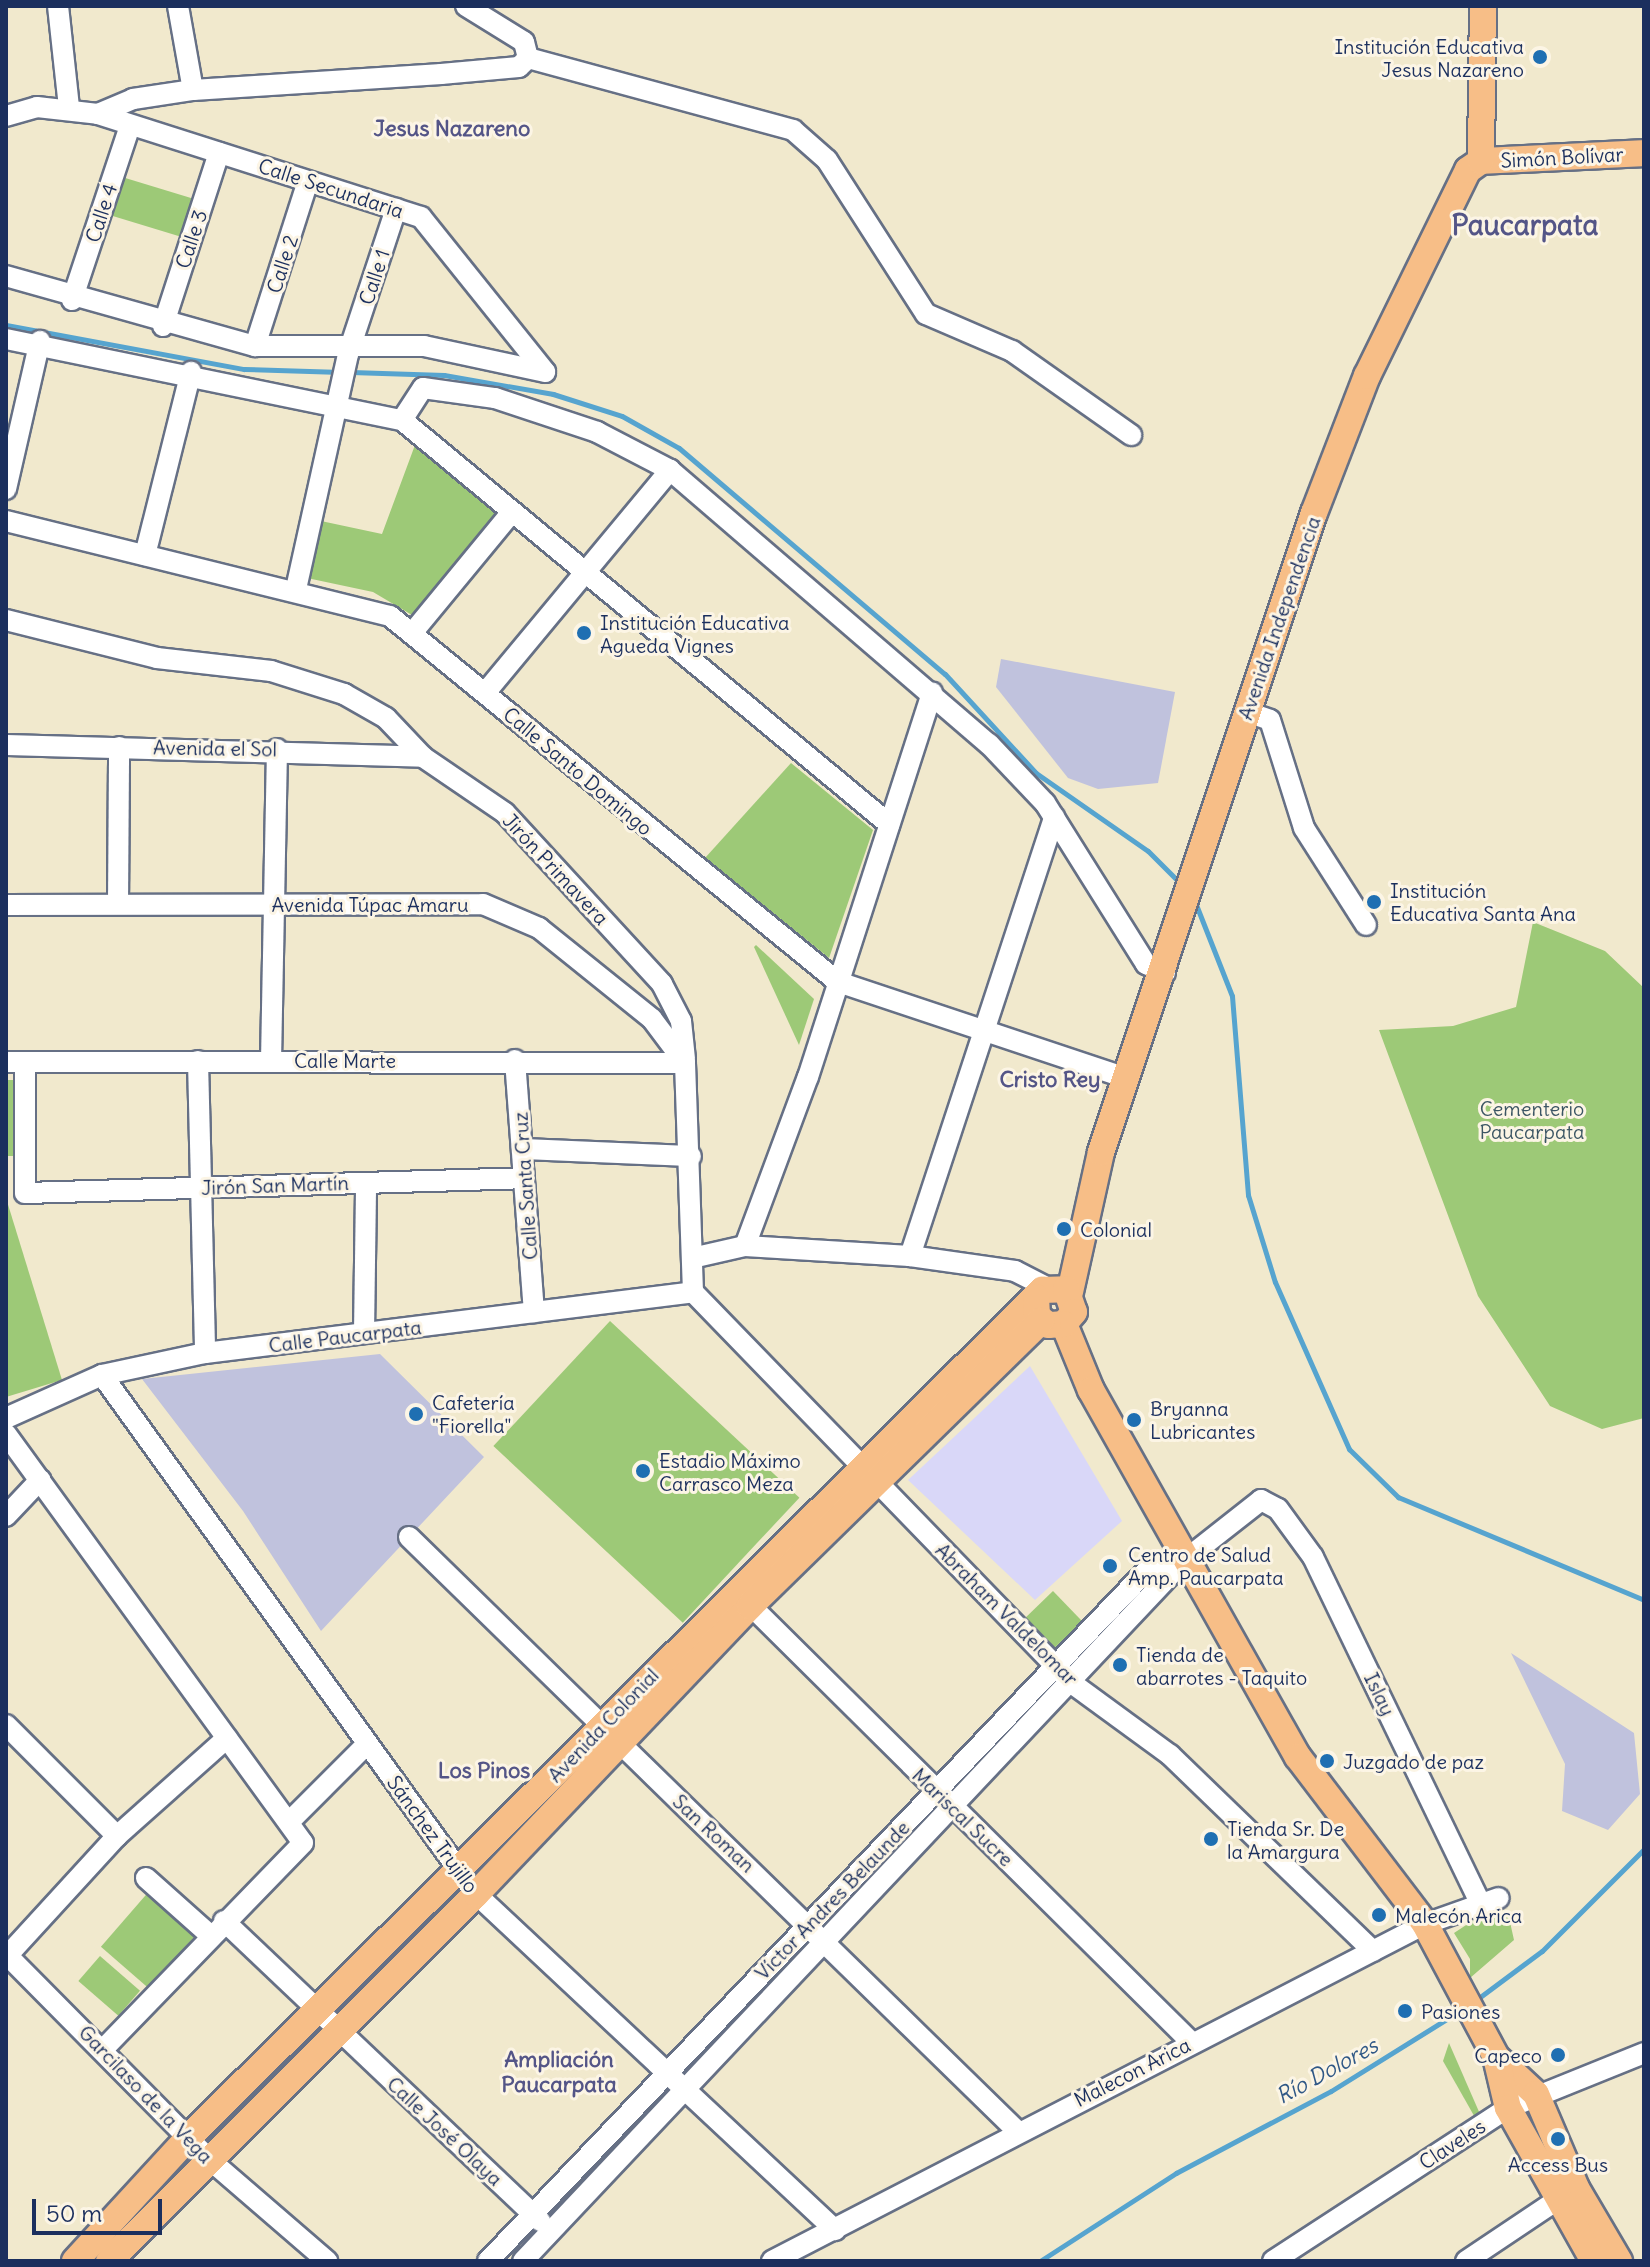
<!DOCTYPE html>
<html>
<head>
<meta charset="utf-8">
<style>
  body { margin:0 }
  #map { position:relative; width:1650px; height:2267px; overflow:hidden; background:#f1e9cd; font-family:Delius,sans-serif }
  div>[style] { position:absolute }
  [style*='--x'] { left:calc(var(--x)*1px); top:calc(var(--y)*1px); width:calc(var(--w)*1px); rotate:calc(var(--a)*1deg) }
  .built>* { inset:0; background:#d9d7f8 }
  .industrial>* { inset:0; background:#c0c2dd }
  .green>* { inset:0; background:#9dc977; transform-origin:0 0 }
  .stream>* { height:5px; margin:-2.5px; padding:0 2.5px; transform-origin:2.5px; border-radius:2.5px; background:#56a4cf }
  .roads { filter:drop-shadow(2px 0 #667085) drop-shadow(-2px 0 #667085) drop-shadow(0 2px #667085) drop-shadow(0 -2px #667085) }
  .minor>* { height:20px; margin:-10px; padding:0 10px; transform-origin:10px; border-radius:10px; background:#fff }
  .major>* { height:26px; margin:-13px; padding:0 13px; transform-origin:13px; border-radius:13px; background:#f7be87 }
  .dots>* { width:22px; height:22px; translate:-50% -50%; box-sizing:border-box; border:4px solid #fcf5e5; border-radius:50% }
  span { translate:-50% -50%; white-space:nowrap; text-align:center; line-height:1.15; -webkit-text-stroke:6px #fcf5e5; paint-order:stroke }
  .poi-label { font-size:20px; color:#1b2f5e }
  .right { translate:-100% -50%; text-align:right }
  .left { translate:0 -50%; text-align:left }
  .street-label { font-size:20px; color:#1b2f5e }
  .park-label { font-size:20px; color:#3c5664 }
  .neighbourhood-label { font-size:22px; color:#545587; font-weight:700 }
  .water-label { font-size:22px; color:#305886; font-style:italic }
  .district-label { font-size:28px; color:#545587; font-weight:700 }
  .frame { position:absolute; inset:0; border:8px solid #1b2f5e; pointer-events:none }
  .scale { position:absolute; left:32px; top:2199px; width:130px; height:36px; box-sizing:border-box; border:4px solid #1b2f5e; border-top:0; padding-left:10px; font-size:24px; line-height:28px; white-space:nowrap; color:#1b2f5e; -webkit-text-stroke:6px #fcf5e5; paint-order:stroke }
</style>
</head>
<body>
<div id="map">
  <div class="built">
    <i style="clip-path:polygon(1030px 1366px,1122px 1521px,1035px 1600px,908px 1480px)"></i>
  </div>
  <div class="industrial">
    <i style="clip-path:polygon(1001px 659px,1175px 692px,1158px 783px,1098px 789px,1068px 778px,996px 687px)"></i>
    <i style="clip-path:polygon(380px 1354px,484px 1457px,321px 1631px,243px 1511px,142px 1379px)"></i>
    <i style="clip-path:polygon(1511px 1653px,1634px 1733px,1640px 1794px,1608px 1830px,1562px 1811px,1565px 1764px)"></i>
  </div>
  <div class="green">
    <i style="left:122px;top:177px;width:73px;height:40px;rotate:17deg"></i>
    <i style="clip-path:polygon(415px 445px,500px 516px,417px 618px,373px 592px,307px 578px,321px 521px,382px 534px)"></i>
    <i style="clip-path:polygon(791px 763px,873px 830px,829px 958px,705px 858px)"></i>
    <i style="clip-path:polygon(1533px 922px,1605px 951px,1644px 988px,1644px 1418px,1602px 1429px,1550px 1406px,1478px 1296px,1379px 1030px,1453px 1026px,1516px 1007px)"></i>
    <i style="clip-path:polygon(756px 945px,814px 999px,799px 1045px,754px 947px)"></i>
    <i style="clip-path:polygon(6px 1080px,15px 1080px,18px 1156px,6px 1156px)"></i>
    <i style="clip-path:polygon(6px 1198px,62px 1380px,6px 1397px)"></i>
    <i style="left:610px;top:1321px;width:259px;height:171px;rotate:43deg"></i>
    <i style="left:1053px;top:1591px;width:42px;height:38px;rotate:46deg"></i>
    <i style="left:462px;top:1878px;width:8px;height:158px;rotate:50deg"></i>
    <i style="left:158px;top:1881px;width:64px;height:87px;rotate:41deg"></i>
    <i style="clip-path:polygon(1508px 1913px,1514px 1940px,1470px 1978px,1470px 1959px,1454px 1933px,1480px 1916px)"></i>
    <i style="left:804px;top:1943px;width:8px;height:153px;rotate:40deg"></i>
    <i style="left:100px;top:1956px;width:53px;height:33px;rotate:41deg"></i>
    <i style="left:316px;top:2030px;width:6px;height:157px;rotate:51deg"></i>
    <i style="clip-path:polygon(1449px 2043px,1480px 2114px,1477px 2121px,1443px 2061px)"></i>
    <i style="left:669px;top:2082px;width:8px;height:149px;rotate:45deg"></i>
  </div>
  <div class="stream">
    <i style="--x:6;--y:325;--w:242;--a:10.5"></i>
    <i style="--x:244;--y:369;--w:97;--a:1.8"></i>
    <i style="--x:351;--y:372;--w:93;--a:1.8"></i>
    <i style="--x:444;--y:375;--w:111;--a:9.9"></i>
    <i style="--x:553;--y:394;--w:72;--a:17.7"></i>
    <i style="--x:622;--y:416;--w:65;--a:29.3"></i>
    <i style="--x:679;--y:448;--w:349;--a:40.4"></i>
    <i style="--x:945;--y:674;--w:134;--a:47.4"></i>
    <i style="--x:1036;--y:773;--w:136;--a:34.9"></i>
    <i style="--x:1148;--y:851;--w:47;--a:45"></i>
    <i style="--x:1195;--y:902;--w:101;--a:68.5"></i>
    <i style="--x:1232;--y:996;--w:200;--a:85.4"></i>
    <i style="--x:1248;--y:1195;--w:91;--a:72.8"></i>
    <i style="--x:1275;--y:1282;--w:183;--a:66.1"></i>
    <i style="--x:1349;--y:1449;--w:69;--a:44.4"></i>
    <i style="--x:1398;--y:1497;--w:267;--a:22.7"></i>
    <i style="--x:1476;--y:2000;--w:82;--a:-36.6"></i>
    <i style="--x:1542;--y:1951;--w:144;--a:-45"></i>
    <i style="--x:1040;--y:2261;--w:162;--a:-32.9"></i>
    <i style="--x:1176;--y:2173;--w:175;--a:-27.9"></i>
    <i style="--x:1331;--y:2091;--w:153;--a:-31.9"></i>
  </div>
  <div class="roads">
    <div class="minor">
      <i style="--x:58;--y:6;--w:103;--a:83.8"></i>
      <i style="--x:178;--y:6;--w:85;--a:79.9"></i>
      <i style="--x:466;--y:6;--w:68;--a:31.8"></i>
      <i style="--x:524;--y:42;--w:16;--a:76"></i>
      <i style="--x:528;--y:58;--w:275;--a:15.2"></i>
      <i style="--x:793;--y:130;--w:45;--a:41.4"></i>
      <i style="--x:827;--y:160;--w:183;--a:57.3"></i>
      <i style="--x:926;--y:314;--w:94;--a:23.3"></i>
      <i style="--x:1012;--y:351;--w:146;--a:35.2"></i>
      <i style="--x:98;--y:114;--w:38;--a:-23"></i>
      <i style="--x:133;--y:99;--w:61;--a:-8.5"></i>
      <i style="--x:193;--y:90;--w:249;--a:-3.7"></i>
      <i style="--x:441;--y:74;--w:78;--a:-5.1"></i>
      <i style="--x:519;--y:67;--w:13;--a:-45"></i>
      <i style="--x:6;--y:116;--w:32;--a:-16"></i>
      <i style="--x:37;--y:107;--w:61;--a:6.5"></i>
      <i style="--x:98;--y:114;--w:339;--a:17.7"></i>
      <i style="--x:421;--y:217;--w:198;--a:51.3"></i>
      <i style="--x:6;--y:276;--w:259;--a:15.7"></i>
      <i style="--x:255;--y:346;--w:169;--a:0"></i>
      <i style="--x:424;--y:346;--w:124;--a:12.1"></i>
      <i style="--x:72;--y:300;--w:183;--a:-71.6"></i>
      <i style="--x:163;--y:326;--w:182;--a:-72.1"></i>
      <i style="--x:6;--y:339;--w:404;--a:11.6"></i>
      <i style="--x:402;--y:420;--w:633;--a:39.68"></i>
      <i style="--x:255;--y:346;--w:173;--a:-72.2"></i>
      <i style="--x:402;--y:420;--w:38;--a:-57"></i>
      <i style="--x:423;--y:388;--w:73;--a:7.9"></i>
      <i style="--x:495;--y:398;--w:108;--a:18.4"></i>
      <i style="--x:597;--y:432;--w:82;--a:27.5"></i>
      <i style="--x:670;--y:470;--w:421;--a:40.7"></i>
      <i style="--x:989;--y:744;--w:81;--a:46.5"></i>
      <i style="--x:1045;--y:803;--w:190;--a:57.9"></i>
      <i style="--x:1146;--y:964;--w:21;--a:25"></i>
      <i style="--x:6;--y:489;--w:152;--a:-77.1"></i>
      <i style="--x:6;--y:521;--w:396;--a:13.9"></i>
      <i style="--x:390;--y:616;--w:578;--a:39.25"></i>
      <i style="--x:838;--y:982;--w:305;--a:18.4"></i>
      <i style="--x:145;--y:555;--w:189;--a:-75.9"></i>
      <i style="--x:296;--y:589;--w:241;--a:-77.5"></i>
      <i style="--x:348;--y:354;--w:153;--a:-71.7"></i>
      <i style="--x:6;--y:620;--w:156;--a:14.1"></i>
      <i style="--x:157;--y:658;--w:115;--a:6.5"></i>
      <i style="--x:271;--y:671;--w:77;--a:17.5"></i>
      <i style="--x:344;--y:694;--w:48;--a:29.7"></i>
      <i style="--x:386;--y:718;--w:54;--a:46.5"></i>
      <i style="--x:423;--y:757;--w:99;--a:34.3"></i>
      <i style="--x:505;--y:813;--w:232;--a:47.4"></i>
      <i style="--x:662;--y:984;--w:42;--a:62.8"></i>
      <i style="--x:681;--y:1021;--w:38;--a:84"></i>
      <i style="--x:413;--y:632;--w:154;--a:-50.5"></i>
      <i style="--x:485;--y:693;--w:290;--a:-50.3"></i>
      <i style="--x:1247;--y:712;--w:24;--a:19"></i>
      <i style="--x:1270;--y:720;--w:113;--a:72.5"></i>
      <i style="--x:1304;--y:828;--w:115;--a:57.4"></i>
      <i style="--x:6;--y:745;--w:417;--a:1.6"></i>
      <i style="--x:118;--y:904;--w:157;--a:-89.6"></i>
      <i style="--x:6;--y:905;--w:477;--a:-0.1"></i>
      <i style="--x:483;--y:904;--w:61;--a:23.2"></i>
      <i style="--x:539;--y:928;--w:145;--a:38.8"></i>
      <i style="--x:652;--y:1019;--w:55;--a:53.1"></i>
      <i style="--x:685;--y:1063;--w:229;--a:88"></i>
      <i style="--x:515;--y:1060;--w:253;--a:85.7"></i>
      <i style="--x:198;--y:1061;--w:292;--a:88.6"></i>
      <i style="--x:271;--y:1061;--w:312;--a:-88.9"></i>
      <i style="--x:6;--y:1062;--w:679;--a:0.08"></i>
      <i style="--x:25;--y:1062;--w:131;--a:90"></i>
      <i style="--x:25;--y:1193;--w:499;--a:-1.7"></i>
      <i style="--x:522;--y:1149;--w:169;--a:2.4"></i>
      <i style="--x:745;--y:1246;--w:180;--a:-69.6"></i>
      <i style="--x:808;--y:1077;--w:404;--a:-72.1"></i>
      <i style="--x:910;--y:1256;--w:462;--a:-71.8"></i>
      <i style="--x:692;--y:1258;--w:54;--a:-12.8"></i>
      <i style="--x:745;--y:1246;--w:165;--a:3.5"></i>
      <i style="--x:910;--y:1256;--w:106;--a:8.1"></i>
      <i style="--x:1015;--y:1271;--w:35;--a:27"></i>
      <i style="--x:693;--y:1292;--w:546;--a:45.89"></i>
      <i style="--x:1073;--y:1684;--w:120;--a:36.2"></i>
      <i style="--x:1170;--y:1755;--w:282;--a:44"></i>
      <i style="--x:364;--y:1333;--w:150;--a:-89.2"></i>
      <i style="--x:102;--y:1375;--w:640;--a:54.22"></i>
      <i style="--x:476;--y:1894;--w:492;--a:43.1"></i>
      <i style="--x:6;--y:1418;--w:105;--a:-24.1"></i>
      <i style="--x:102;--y:1375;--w:105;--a:-12.1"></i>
      <i style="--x:205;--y:1353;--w:492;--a:-7.1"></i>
      <i style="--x:6;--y:1434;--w:505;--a:54.01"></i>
      <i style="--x:303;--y:1843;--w:286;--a:134.1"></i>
      <i style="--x:6;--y:1516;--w:50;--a:-46.6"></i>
      <i style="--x:409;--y:1537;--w:850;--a:44.33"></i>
      <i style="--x:742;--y:1597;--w:632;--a:44.74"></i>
      <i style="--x:6;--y:1725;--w:157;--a:45"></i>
      <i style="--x:291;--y:1820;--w:107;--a:-45"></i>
      <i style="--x:146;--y:1878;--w:86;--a:41.7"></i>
      <i style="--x:224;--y:1921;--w:436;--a:43.5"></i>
      <i style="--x:6;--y:1954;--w:290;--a:45.3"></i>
      <i style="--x:210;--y:2160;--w:155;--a:40.8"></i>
      <i style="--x:7;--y:1956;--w:163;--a:-47.5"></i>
      <i style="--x:117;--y:1836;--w:147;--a:-41.7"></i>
      <i style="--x:488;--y:2261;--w:959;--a:-46.35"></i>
      <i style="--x:1150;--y:1567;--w:47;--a:-18.4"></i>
      <i style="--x:1195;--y:1552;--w:84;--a:-38.2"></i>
      <i style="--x:1261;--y:1500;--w:19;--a:28"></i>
      <i style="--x:1278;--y:1509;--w:59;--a:53.9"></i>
      <i style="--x:1313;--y:1557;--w:383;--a:64.2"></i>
      <i style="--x:523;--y:2261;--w:968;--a:-46.67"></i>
      <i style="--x:772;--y:2261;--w:735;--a:-27.3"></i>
      <i style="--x:1425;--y:1924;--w:78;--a:-19.4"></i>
      <i style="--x:1273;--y:2261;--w:280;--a:-33.1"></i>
      <i style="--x:1508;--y:2108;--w:147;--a:-22"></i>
      <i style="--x:1466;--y:2261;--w:124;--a:-33.8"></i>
    </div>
    <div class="major">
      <i style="--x:1481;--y:161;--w:163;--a:-2.8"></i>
      <i style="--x:1070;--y:1292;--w:143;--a:-77.5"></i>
      <i style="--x:1101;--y:1152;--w:674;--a:-71.57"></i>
      <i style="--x:1314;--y:513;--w:147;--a:-68.9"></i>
      <i style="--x:1367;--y:376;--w:229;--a:-63.9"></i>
      <i style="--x:1468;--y:170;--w:16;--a:-35"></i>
      <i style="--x:1481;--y:161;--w:155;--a:-89.3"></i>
      <i style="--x:1064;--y:1324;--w:71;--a:67.8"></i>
      <i style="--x:1091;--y:1390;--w:421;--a:60.6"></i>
      <i style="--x:1298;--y:1757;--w:210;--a:52.7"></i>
      <i style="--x:1425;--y:1924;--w:151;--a:61.9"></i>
      <i style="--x:1496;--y:2057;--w:54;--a:42.8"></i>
      <i style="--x:1536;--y:2094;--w:102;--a:66.9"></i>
      <i style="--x:1576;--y:2188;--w:85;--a:59.5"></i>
      <i style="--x:1496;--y:2057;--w:52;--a:76.8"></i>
      <i style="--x:1508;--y:2108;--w:176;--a:60.7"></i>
      <i style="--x:75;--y:2261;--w:167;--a:-47.4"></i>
      <i style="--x:188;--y:2138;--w:1204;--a:-44.8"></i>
      <i style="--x:1042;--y:1290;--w:24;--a:-2"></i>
      <i style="--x:1066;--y:1289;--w:24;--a:71"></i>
      <i style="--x:1074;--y:1312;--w:16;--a:130"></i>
      <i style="--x:1064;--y:1324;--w:16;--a:176"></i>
      <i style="--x:1048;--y:1325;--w:14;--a:-141"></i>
      <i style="--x:1037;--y:1316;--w:19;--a:-93"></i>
      <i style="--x:109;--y:2261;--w:519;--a:-45"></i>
      <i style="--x:476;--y:1894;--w:398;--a:-46.4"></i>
      <i style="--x:750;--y:1606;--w:407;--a:-44.4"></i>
    </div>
  </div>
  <div class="dots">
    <i style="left:1540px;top:57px;background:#1f6fb2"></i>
    <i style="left:584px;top:633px;background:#1f6fb2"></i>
    <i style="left:1374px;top:902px;background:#1f6fb2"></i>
    <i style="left:1064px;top:1229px;background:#1f6fb2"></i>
    <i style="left:416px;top:1414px;background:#1f6fb2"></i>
    <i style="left:1134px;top:1420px;background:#1f6fb2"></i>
    <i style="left:643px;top:1471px;background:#1f6fb2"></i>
    <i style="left:1110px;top:1566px;background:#1f6fb2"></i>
    <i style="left:1120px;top:1665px;background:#1f6fb2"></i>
    <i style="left:1327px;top:1761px;background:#1f6fb2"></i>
    <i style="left:1211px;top:1839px;background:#1f6fb2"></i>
    <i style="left:1379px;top:1915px;background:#1f6fb2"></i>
    <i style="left:1405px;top:2011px;background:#1f6fb2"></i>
    <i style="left:1558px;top:2055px;background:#1f6fb2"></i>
    <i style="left:1558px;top:2139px;background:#1f6fb2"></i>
  </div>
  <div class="poi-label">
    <span class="right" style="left:1524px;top:58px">Institución Educativa<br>Jesus Nazareno</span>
    <span class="left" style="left:600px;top:634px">Institución Educativa<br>Agueda Vignes</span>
    <span class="left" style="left:1390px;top:902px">Institución<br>Educativa Santa Ana</span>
    <span class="left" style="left:1080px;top:1229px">Colonial</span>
    <span class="left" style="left:432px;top:1414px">Cafetería<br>"Fiorella"</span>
    <span class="left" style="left:1150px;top:1420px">Bryanna<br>Lubricantes</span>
    <span class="left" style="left:659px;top:1472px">Estadio Máximo<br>Carrasco Meza</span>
    <span class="left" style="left:1128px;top:1566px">Centro de Salud<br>Amp. Paucarpata</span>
    <span class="left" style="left:1136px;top:1666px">Tienda de<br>abarrotes - Taquito</span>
    <span class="left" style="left:1343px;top:1761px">Juzgado de paz</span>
    <span class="left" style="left:1227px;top:1840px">Tienda Sr. De<br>la Amargura</span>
    <span class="left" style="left:1395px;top:1915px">Malecón Arica</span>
    <span class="left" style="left:1421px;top:2011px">Pasiones</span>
    <span class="right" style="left:1542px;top:2055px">Capeco</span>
    <span style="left:1558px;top:2164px">Access Bus</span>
  </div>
  <div class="street-label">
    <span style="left:1562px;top:157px;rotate:-3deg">Simón Bolívar</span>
    <span style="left:331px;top:188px;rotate:18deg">Calle Secundaria</span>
    <span style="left:101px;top:213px;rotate:-72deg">Calle 4</span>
    <span style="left:191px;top:239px;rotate:-72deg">Calle 3</span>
    <span style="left:282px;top:264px;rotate:-72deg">Calle 2</span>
    <span style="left:374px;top:277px;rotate:-72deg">Calle 1</span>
    <span style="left:1279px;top:618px;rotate:-71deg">Avenida Independencia</span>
    <span style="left:215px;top:748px;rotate:1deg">Avenida el Sol</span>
    <span style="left:578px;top:771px;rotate:40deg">Calle Santo Domingo</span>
    <span style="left:556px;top:869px;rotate:47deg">Jirón Primavera</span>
    <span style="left:370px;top:904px">Avenida Túpac Amaru</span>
    <span style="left:345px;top:1060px">Calle Marte</span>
    <span style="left:275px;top:1185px;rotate:-2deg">Jirón San Martín</span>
    <span style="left:525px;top:1186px;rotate:-94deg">Calle Santa Cruz</span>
    <span style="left:345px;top:1336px;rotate:-7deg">Calle Paucarpata</span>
    <span style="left:1007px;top:1614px;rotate:45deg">Abraham Valdelomar</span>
    <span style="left:1380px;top:1694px;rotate:64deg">Islay</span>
    <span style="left:603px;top:1725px;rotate:-46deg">Avenida Colonial</span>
    <span style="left:963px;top:1817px;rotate:44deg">Mariscal Sucre</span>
    <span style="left:714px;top:1833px;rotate:43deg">San Roman</span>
    <span style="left:433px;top:1834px;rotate:54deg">Sánchez Trujillo</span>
    <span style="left:832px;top:1900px;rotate:-46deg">Víctor Andres Belaunde</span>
    <span style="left:1132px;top:2072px;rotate:-27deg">Malecon Arica</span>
    <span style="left:146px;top:2094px;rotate:46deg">Garcilaso de la Vega</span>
    <span style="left:445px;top:2131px;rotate:43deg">Calle José Olaya</span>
    <span style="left:1452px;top:2144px;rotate:-33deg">Claveles</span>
  </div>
  <div class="park-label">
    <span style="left:1532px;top:1120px">Cementerio<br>Paucarpata</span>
  </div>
  <div class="neighbourhood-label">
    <span style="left:452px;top:129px">Jesus Nazareno</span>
    <span style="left:1050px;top:1080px">Cristo Rey</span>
    <span style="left:484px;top:1771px">Los Pinos</span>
    <span style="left:559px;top:2072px">Ampliación<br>Paucarpata</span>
  </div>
  <div class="water-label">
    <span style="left:1327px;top:2071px;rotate:-29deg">Río Dolores</span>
  </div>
  <div class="district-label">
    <span style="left:1525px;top:225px">Paucarpata</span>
  </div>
  <div class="frame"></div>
  <div class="scale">50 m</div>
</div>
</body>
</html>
